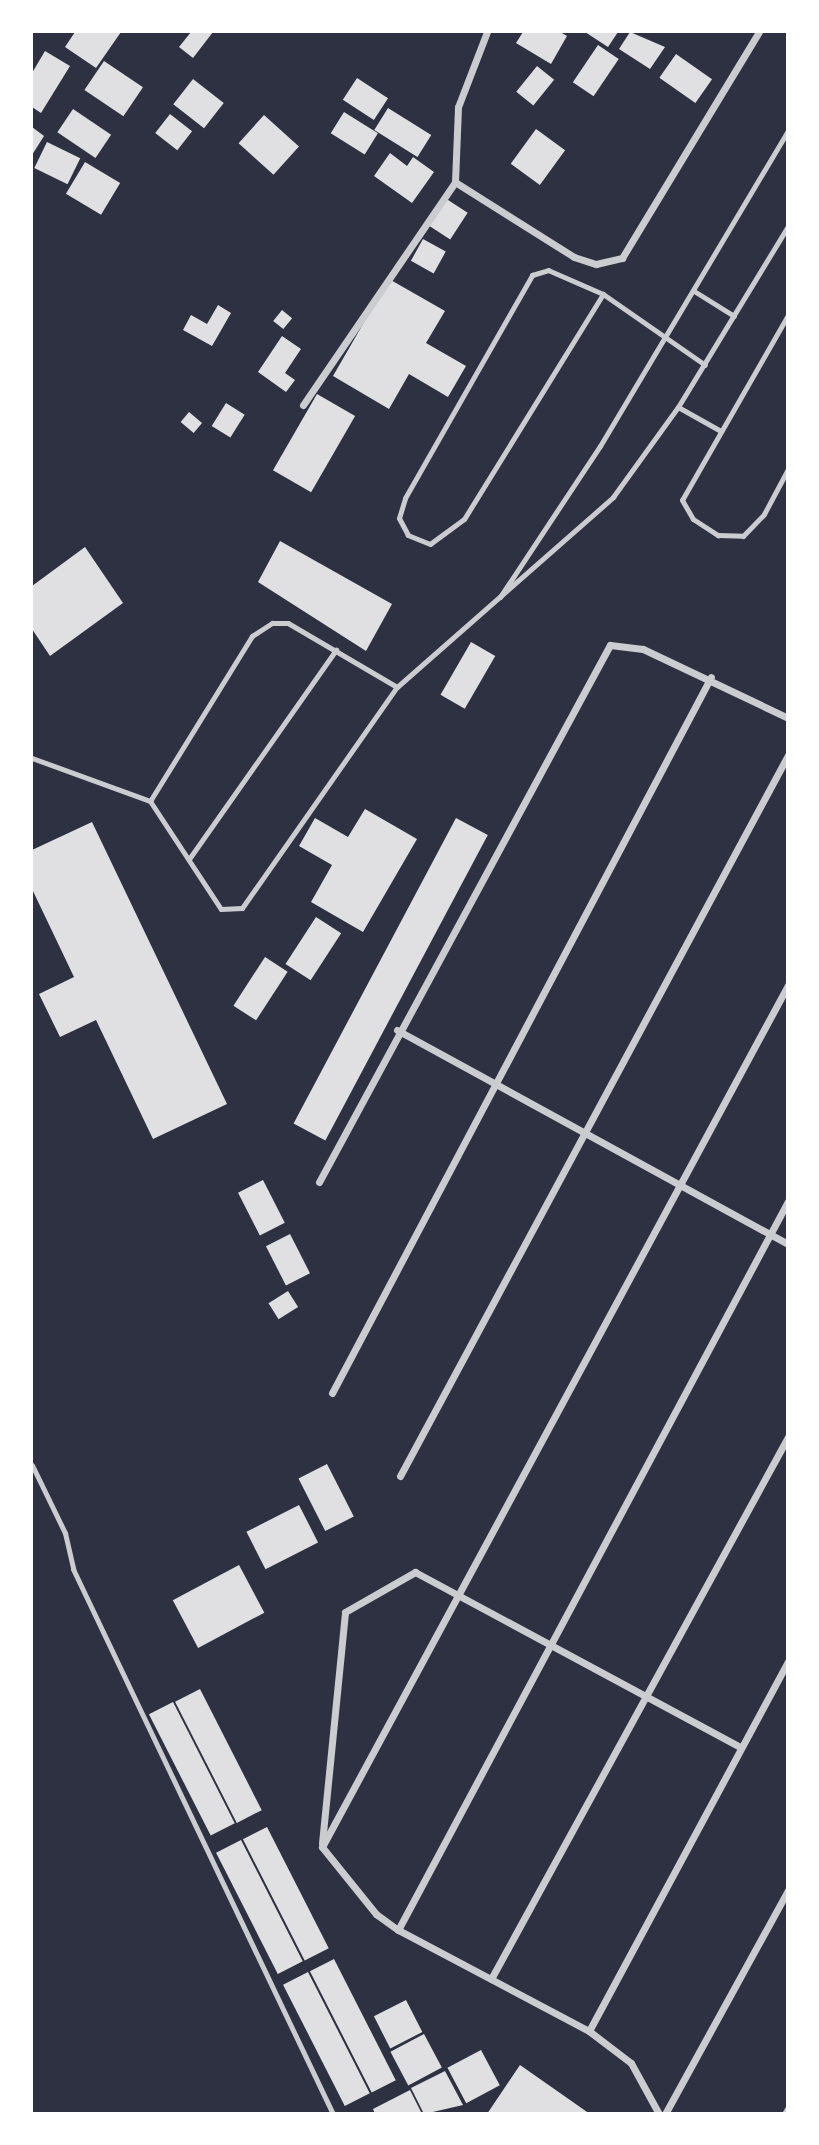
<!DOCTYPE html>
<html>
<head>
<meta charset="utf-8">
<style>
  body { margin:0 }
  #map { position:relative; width:819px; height:2145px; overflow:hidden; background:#2d3142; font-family:Poppins,sans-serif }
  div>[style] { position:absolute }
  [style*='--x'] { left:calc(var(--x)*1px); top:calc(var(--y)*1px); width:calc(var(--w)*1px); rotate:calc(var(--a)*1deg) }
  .building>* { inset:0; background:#e0e0e3; transform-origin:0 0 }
  .service>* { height:5px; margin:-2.5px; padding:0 2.5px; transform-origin:2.5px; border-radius:2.5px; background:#caccd0 }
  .minor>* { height:7px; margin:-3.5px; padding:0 3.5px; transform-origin:3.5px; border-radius:3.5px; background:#caccd0 }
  span { translate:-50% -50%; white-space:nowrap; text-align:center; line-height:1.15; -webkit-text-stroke:7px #fff; paint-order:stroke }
  .frame { position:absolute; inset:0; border:33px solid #fff; pointer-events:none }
</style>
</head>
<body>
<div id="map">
  <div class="building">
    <i style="clip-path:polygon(75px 32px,121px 32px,96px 68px,65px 47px)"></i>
    <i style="clip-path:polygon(191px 32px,213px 32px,193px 58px,179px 47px)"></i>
    <i style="clip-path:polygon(523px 32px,560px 32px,567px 36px,551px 64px,516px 43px)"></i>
    <i style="clip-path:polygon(585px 32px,618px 32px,608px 47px)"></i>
    <i style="clip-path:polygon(630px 32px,665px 47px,650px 69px,619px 49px)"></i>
    <i style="left:598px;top:45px;width:25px;height:45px;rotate:34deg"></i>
    <i style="clip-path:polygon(45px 51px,70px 66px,41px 113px,32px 107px,32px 73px)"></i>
    <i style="left:676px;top:54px;width:44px;height:29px;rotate:35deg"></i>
    <i style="left:104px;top:61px;width:47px;height:35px;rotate:34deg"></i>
    <i style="left:537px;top:66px;width:22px;height:33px;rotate:39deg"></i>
    <i style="left:357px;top:78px;width:37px;height:26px;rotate:33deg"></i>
    <i style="left:193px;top:79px;width:39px;height:32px;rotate:38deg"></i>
    <i style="left:388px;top:108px;width:51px;height:26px;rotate:32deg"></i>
    <i style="left:73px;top:109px;width:46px;height:28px;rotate:34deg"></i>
    <i style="left:344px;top:112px;width:40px;height:25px;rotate:32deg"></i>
    <i style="left:170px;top:114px;width:28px;height:24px;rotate:38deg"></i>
    <i style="left:264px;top:115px;width:47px;height:38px;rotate:42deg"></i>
    <i style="clip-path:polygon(32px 127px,44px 136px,32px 155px)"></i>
    <i style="left:536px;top:129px;width:36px;height:43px;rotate:36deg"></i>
    <i style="left:47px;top:142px;width:37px;height:29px;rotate:26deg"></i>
    <i style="clip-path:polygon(390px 153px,407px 166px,413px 157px,434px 172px,412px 203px,374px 176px)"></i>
    <i style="left:85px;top:162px;width:41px;height:37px;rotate:31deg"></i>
    <i style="left:445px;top:198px;width:27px;height:32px;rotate:33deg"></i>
    <i style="left:423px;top:239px;width:26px;height:25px;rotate:29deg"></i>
    <i style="clip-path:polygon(389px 279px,445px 311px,426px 343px,466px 366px,448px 397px,409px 374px,389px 409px,333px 376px)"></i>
    <i style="clip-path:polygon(218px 305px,231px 313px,212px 346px,183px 330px,191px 315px,207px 324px)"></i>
    <i style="left:282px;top:310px;width:13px;height:14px;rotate:39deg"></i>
    <i style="clip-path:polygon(282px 336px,301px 349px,285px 373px,295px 380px,286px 392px,258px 372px)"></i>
    <i style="left:317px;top:394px;width:44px;height:88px;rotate:30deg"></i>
    <i style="left:226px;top:403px;width:22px;height:27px;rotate:32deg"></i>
    <i style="left:189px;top:412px;width:17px;height:13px;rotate:40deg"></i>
    <i style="clip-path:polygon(280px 541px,392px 604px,366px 651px,258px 582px)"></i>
    <i style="clip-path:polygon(85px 547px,123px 603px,50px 656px,32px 629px,32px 586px)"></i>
    <i style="left:471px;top:642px;width:28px;height:61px;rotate:30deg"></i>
    <i style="clip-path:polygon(365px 809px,417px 839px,363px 932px,311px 902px,332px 865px,299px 846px,315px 818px,348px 837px)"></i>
    <i style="left:456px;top:818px;width:36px;height:346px;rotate:28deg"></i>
    <i style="clip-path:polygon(92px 822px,227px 1104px,153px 1139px,96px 1020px,60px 1037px,39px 994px,74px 977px,32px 889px,32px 850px)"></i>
    <i style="left:316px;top:917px;width:30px;height:56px;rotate:33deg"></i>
    <i style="left:265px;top:957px;width:27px;height:58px;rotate:33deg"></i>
    <i style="left:263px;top:1180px;width:48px;height:28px;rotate:63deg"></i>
    <i style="left:290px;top:1234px;width:44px;height:27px;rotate:63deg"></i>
    <i style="left:288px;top:1291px;width:19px;height:23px;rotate:58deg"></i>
    <i style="left:327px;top:1464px;width:59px;height:32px;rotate:63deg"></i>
    <i style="left:299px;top:1505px;width:42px;height:59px;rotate:63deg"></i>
    <i style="left:239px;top:1565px;width:54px;height:75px;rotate:62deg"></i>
    <i style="left:200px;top:1689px;width:136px;height:28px;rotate:63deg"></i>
    <i style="left:173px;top:1702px;width:136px;height:27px;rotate:63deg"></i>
    <i style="left:267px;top:1827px;width:136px;height:27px;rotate:63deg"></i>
    <i style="left:241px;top:1840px;width:136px;height:28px;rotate:63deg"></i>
    <i style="left:334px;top:1959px;width:136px;height:27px;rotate:63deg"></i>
    <i style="left:308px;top:1972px;width:136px;height:28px;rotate:63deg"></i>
    <i style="left:406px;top:2000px;width:36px;height:36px;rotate:63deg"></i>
    <i style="left:424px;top:2034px;width:38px;height:38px;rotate:62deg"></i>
    <i style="left:481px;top:2050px;width:40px;height:38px;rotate:62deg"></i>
    <i style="clip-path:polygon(520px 2065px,590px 2114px,487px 2114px)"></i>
    <i style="clip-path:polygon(445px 2071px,463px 2105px,424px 2114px,411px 2088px)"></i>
    <i style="clip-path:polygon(410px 2090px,422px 2114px,375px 2114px,373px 2109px)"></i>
  </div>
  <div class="service">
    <i style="--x:694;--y:291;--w:47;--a:32"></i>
    <i style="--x:603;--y:294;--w:264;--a:121.7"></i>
    <i style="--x:464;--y:519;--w:42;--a:143.7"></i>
    <i style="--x:430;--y:544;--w:24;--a:-158"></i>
    <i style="--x:408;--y:535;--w:19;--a:-118"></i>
    <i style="--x:399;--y:518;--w:21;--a:-73"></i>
    <i style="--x:405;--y:498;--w:257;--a:-60.3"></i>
    <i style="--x:532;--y:275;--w:17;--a:-17"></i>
    <i style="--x:548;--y:270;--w:60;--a:23.6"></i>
    <i style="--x:603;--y:294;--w:124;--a:34.8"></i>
    <i style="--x:788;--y:315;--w:213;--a:119.8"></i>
    <i style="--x:682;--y:500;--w:22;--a:60"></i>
    <i style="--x:693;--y:519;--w:30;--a:33"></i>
    <i style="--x:718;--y:535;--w:25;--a:2"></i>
    <i style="--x:743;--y:536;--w:30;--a:-46"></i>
    <i style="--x:764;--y:514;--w:51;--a:-61.9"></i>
    <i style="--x:678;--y:407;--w:47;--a:29.3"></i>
    <i style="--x:500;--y:597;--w:181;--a:-56.5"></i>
    <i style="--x:600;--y:446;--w:367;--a:-59.2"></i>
    <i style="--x:397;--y:687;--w:126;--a:-149.6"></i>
    <i style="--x:288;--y:623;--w:16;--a:180"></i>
    <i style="--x:272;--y:623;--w:24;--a:147"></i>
    <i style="--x:252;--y:636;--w:194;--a:121.7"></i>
    <i style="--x:150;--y:801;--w:129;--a:56.7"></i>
    <i style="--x:221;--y:909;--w:21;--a:-3"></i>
    <i style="--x:242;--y:908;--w:270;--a:-55"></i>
    <i style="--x:397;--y:687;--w:288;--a:-41.3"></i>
    <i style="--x:613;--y:497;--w:111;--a:-54.2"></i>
    <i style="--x:678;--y:407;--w:212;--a:-58.7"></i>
    <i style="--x:32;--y:758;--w:126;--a:20"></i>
    <i style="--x:189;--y:859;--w:256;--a:-54.9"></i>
    <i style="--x:32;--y:1465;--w:76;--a:64.1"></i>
    <i style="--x:65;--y:1533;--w:37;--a:77"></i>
    <i style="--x:73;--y:1569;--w:604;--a:64.5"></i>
  </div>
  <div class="minor">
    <i style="--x:455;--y:182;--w:75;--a:-87.7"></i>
    <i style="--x:458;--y:107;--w:80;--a:-68.9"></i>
    <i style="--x:303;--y:405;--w:270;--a:-55.7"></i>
    <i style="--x:455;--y:182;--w:141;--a:32.2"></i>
    <i style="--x:574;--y:257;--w:23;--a:18"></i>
    <i style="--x:596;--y:264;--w:27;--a:-13"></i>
    <i style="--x:622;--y:258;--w:264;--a:-58.8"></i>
    <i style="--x:397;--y:1030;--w:446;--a:28.7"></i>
    <i style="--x:319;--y:1182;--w:611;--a:-61.55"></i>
    <i style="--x:610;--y:645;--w:33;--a:7"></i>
    <i style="--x:643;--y:649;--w:161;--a:25.4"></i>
    <i style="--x:332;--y:1393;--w:810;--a:-62.11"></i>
    <i style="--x:400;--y:1476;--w:819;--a:-61.71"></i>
    <i style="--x:322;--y:1843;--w:232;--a:-84.3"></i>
    <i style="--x:345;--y:1612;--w:81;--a:-29.7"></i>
    <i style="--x:415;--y:1572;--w:369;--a:28.3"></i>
    <i style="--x:398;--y:1930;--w:827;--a:-61.85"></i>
    <i style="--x:491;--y:1979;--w:618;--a:-61.28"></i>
    <i style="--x:589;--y:2031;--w:420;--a:-61.7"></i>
    <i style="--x:659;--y:2114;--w:58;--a:-118.8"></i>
    <i style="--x:631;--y:2063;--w:53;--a:-142.7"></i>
    <i style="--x:589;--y:2031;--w:216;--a:-152.1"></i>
    <i style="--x:398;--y:1930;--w:27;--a:-144"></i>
    <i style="--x:376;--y:1914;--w:86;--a:-128.9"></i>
    <i style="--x:322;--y:1847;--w:980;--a:-61.6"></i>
    <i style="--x:665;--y:2114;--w:256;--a:-61.2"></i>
    <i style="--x:785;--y:2114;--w:6;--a:-59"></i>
  </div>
  <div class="frame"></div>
</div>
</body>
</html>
